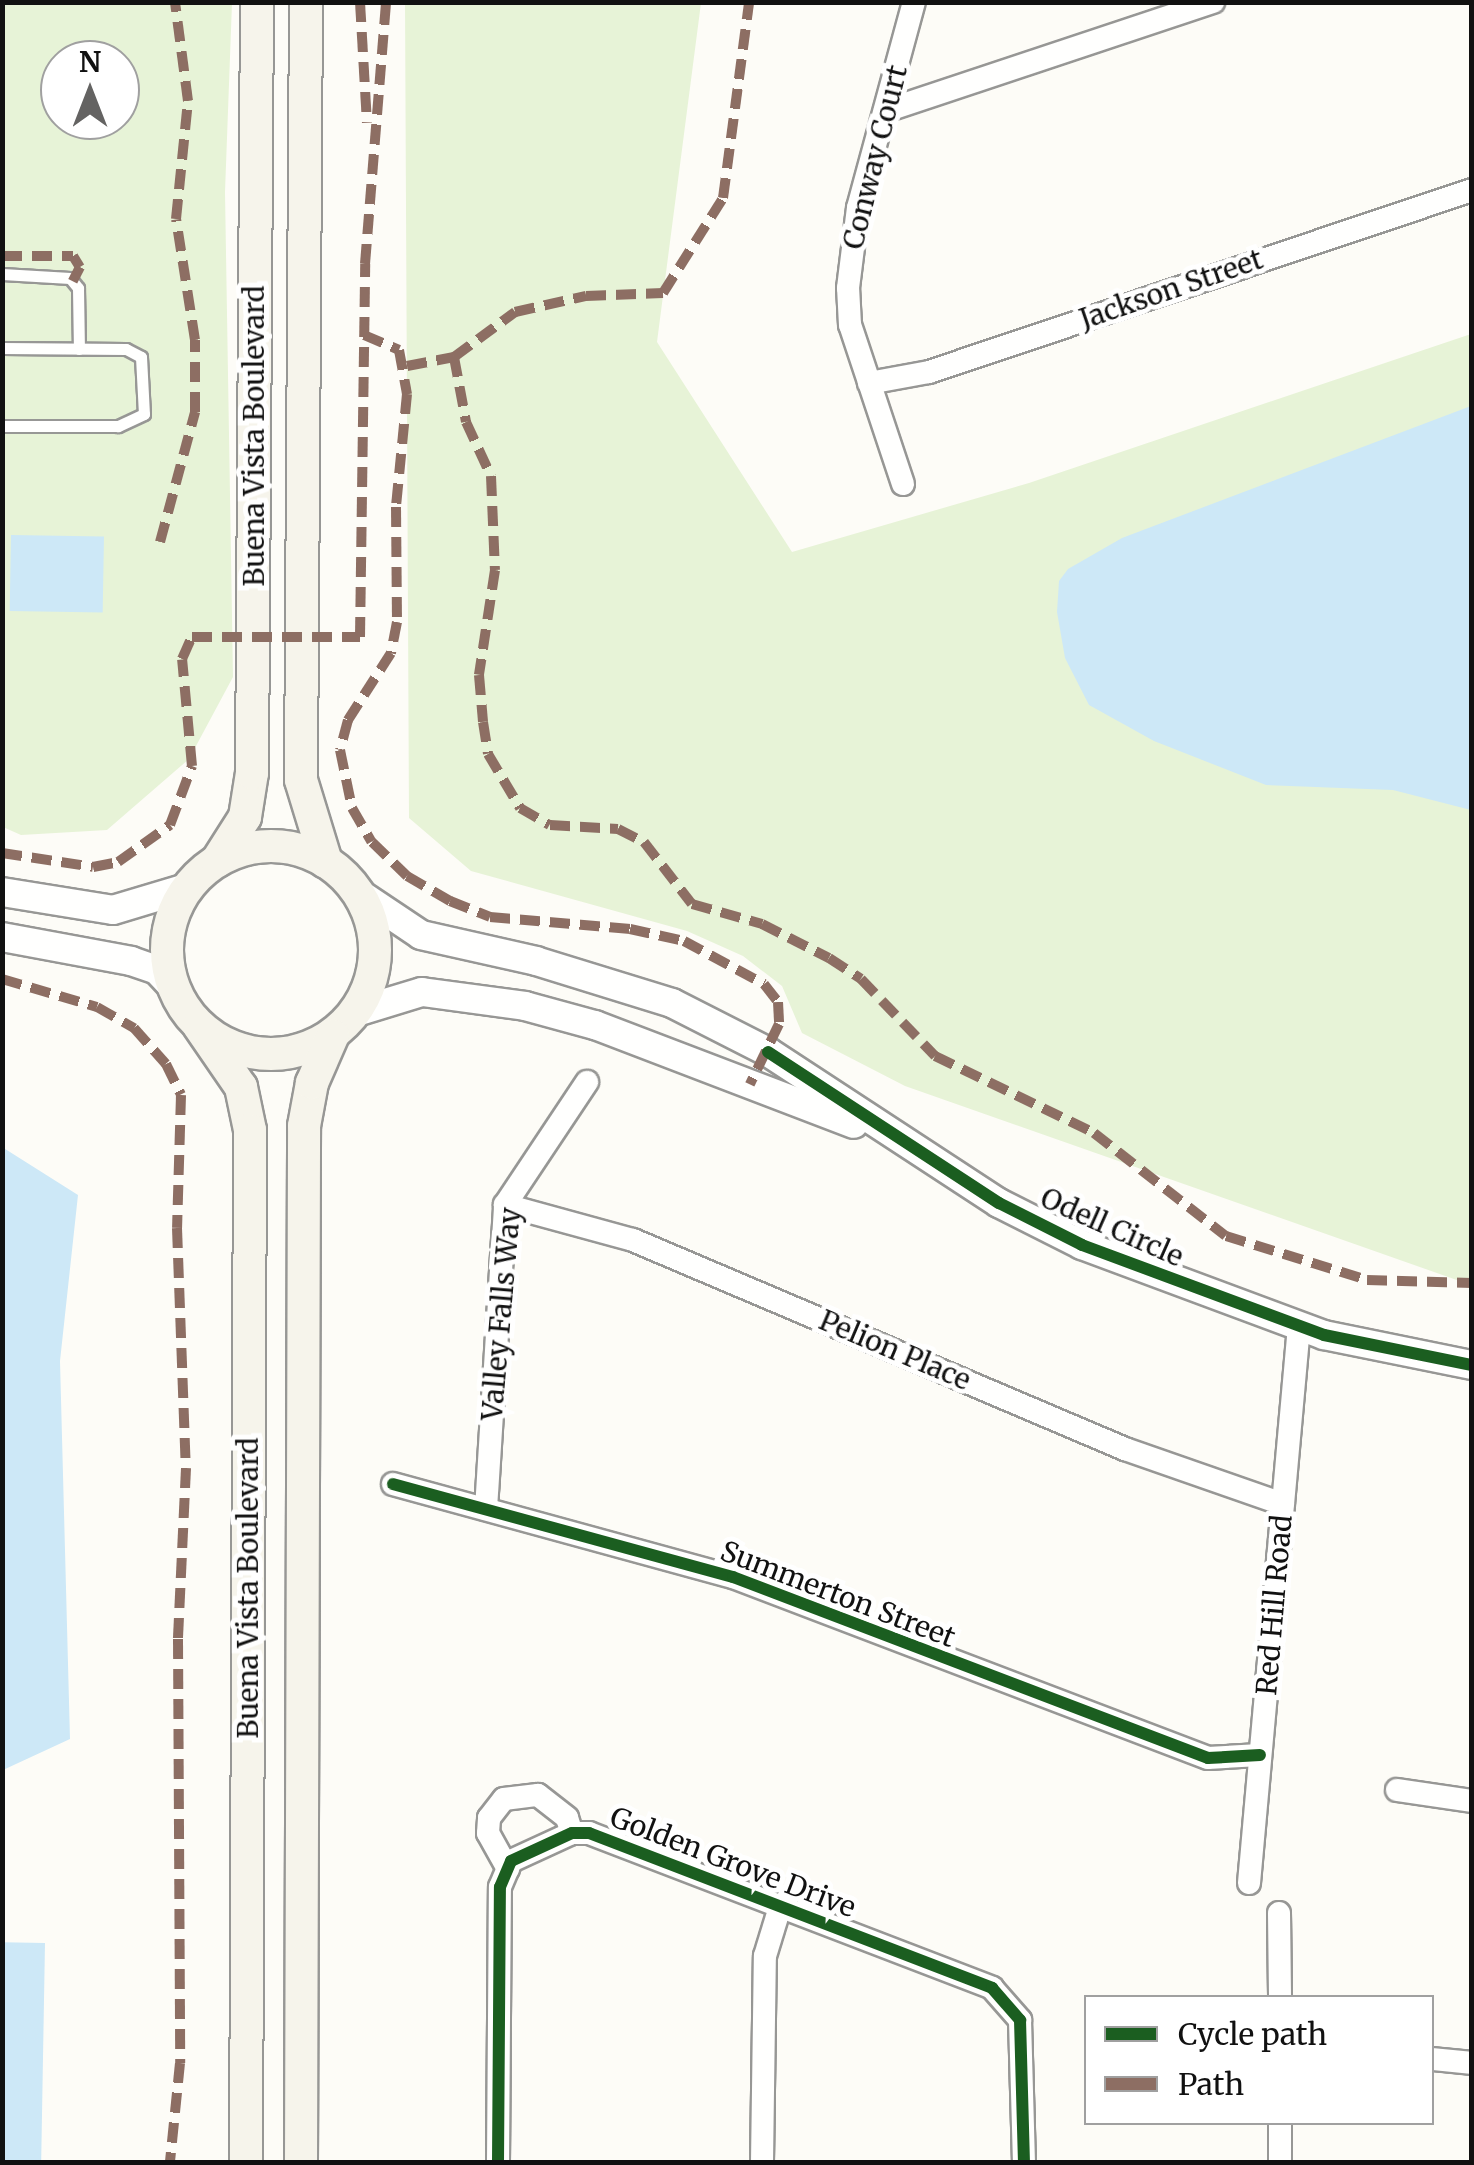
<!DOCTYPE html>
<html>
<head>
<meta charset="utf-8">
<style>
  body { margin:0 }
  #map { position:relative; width:1474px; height:2165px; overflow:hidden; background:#fdfcf7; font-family:Merriweather,serif }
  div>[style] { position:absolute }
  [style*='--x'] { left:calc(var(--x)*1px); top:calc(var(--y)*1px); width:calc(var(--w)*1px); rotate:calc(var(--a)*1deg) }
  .green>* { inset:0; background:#e7f3d7 }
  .water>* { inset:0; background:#cde8f7; transform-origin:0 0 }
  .roads { filter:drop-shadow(2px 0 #979795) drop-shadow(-2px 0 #979795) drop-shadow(0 2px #979795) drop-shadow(0 -2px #979795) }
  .service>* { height:11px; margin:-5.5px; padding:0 5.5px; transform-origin:5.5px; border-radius:5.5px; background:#fffffe }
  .minor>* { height:22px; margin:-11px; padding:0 11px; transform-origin:11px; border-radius:11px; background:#fffffe }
  .tertiary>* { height:28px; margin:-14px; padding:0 14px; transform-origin:14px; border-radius:14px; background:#fffffe }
  .secondary>* { height:32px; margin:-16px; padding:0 16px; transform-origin:16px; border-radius:16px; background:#f6f4eb }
  .secondary>.ring { margin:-16px; padding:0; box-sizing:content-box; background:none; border:32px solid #f6f4eb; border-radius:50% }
  .quiet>* { height:10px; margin-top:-5px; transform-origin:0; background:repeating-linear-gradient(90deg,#8d6e63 0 20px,transparent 0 30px) }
  .cycleway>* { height:12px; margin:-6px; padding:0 6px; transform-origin:6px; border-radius:6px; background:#1b5e20 }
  span { translate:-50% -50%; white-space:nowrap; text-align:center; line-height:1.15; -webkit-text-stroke:10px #fff; paint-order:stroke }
  .street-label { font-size:28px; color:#111 }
  .frame { position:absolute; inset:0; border:5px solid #111; pointer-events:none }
  .legend { position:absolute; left:1084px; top:1995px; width:350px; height:130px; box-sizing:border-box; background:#fff; border:2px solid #a0a0a0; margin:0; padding:12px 18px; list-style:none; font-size:30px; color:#111 }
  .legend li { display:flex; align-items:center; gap:20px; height:50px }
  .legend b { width:50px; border:2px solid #a0a0a0 }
  .north { position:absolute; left:40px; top:40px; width:100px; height:100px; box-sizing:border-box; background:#fff; border:2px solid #a0a0a0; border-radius:50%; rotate:0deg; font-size:28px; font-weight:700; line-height:40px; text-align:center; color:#111 }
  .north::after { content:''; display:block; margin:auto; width:35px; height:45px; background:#646362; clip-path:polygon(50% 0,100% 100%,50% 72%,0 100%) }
</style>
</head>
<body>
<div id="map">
  <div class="green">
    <i style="clip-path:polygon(evenodd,2px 3px,232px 3px,225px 192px,233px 677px,189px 759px,107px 830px,21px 835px,3px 827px,2px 3px,60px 60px,120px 60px,120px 120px,60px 120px,60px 60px)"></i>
    <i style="clip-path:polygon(405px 3px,701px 3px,657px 342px,792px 552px,1029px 483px,1471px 334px,1471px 1285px,905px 1086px,802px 1033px,782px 986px,743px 956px,687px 931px,471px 871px,409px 818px)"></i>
  </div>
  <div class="water">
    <i style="clip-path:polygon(1471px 406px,1471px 810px,1393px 790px,1266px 785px,1154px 741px,1089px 705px,1065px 658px,1057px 612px,1059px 581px,1068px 569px,1122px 538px)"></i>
    <i style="left:11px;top:535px;width:93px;height:76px;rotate:1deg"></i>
    <i style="clip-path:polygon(2px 1147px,78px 1195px,60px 1361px,70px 1739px,3px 1770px)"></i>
    <i style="left:45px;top:1943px;width:219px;height:42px;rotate:91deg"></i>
  </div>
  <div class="roads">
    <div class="service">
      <i style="--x:2;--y:274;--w:68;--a:3.4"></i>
      <i style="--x:70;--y:278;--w:13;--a:51"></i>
      <i style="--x:78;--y:288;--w:61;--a:89.1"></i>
      <i style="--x:2;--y:348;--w:124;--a:0.5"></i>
      <i style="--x:126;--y:349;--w:17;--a:28"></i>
      <i style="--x:141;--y:357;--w:57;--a:87"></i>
      <i style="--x:144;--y:414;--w:29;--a:155"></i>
      <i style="--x:118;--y:426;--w:116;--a:180"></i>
    </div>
    <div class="minor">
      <i style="--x:885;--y:111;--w:346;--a:-18.4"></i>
      <i style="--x:869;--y:383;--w:61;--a:-10.4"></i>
      <i style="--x:929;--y:372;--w:573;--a:-18.53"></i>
      <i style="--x:903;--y:484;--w:168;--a:-108.4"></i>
      <i style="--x:850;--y:325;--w:37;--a:-93"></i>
      <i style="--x:848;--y:288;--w:81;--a:-82.9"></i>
      <i style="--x:858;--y:208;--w:213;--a:-74.8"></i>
      <i style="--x:505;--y:1205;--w:133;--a:15.3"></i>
      <i style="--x:633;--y:1240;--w:535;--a:23.02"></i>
      <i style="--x:1125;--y:1449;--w:167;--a:19.2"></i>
      <i style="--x:393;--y:1484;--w:352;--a:15.3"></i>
      <i style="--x:733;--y:1577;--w:508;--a:20.86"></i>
      <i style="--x:1208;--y:1758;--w:52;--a:-3.3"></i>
      <i style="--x:486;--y:1509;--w:305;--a:-86.4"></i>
      <i style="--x:505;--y:1205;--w:148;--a:-56.3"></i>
      <i style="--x:1397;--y:1790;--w:76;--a:8.3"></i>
      <i style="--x:508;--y:1869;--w:41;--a:-119.1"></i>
      <i style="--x:488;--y:1833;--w:15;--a:-86"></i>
      <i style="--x:489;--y:1818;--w:24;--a:-52"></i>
      <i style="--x:504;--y:1799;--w:34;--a:-7"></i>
      <i style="--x:538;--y:1795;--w:37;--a:38"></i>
      <i style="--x:567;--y:1818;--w:16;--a:72"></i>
      <i style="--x:1249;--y:1883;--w:559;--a:-84.87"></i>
      <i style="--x:1279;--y:1913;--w:85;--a:89.3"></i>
      <i style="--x:1432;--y:2059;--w:40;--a:5.7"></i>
      <i style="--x:1280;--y:2122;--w:40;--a:90"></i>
      <i style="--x:498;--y:2162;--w:275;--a:-89.6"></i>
      <i style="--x:500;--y:1887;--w:28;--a:-67"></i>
      <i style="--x:511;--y:1861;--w:67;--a:-24.7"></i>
      <i style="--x:572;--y:1833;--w:17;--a:0"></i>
      <i style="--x:589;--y:1833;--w:432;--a:21"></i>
      <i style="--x:992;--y:1988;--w:43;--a:48.8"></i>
      <i style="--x:1020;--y:2020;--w:142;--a:88.4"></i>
      <i style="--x:762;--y:2162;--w:206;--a:-89.2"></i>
      <i style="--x:765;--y:1956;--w:51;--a:-73"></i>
    </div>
    <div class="tertiary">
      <i style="--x:2;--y:892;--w:112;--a:9.2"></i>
      <i style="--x:113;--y:910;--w:76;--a:-16.8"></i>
      <i style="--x:186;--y:888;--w:18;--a:-45"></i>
      <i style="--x:360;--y:894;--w:73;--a:33.9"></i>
      <i style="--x:421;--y:935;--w:118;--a:12.7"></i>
      <i style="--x:536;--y:961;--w:142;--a:17.2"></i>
      <i style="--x:672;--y:1003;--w:108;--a:27"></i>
      <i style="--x:768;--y:1052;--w:276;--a:33.2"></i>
      <i style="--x:999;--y:1203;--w:93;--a:26.8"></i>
      <i style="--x:1082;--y:1245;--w:258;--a:20.4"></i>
      <i style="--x:1324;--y:1335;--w:151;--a:11.5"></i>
      <i style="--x:2;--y:937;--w:131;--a:10.5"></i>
      <i style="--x:131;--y:961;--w:28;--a:19"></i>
      <i style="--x:157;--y:970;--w:23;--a:47"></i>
      <i style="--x:356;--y:1012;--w:69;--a:-16.9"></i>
      <i style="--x:422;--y:992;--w:104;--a:7.7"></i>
      <i style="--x:525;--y:1006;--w:73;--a:15.2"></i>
      <i style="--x:595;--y:1025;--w:277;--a:20.9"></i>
    </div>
    <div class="secondary">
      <i style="--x:306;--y:2;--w:778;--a:90.37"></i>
      <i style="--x:301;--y:780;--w:86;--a:73"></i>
      <i class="ring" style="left:167px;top:846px;width:176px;height:176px"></i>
      <i style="--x:217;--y:861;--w:52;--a:-57.5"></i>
      <i style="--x:245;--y:817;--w:45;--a:-81"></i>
      <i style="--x:252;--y:773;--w:771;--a:-89.63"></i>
      <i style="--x:199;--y:1026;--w:74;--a:55.5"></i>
      <i style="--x:241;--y:1087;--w:44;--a:78.2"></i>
      <i style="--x:250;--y:1130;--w:1032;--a:90.22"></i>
      <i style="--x:301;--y:2162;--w:1036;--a:-89.83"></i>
      <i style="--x:304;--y:1126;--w:44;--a:-79.5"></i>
      <i style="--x:312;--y:1083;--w:52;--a:-66.4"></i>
    </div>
  </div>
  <div class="quiet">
    <i style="--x:360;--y:2;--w:121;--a:86.7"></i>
    <i style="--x:2;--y:256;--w:71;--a:0"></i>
    <i style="--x:73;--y:256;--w:13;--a:58"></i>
    <i style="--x:80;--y:267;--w:16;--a:117"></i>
    <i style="--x:364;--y:335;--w:38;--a:23"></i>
    <i style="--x:399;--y:350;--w:45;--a:79.7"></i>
    <i style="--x:407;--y:394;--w:114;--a:95.6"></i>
    <i style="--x:396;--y:507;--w:115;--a:89.5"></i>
    <i style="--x:397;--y:622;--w:32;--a:101"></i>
    <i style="--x:391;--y:653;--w:80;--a:122.7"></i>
    <i style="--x:348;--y:720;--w:31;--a:105"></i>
    <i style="--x:340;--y:750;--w:59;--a:78.3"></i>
    <i style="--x:352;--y:808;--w:39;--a:60"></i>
    <i style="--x:372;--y:842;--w:49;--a:44.2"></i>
    <i style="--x:407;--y:876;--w:50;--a:30.2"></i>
    <i style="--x:450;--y:901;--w:43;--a:21.8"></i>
    <i style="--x:490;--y:917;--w:141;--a:4.9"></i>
    <i style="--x:630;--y:929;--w:55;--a:12.5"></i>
    <i style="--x:684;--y:941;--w:91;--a:28.3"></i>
    <i style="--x:764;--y:984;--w:23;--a:52"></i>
    <i style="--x:778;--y:1002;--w:22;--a:87"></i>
    <i style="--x:779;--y:1024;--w:67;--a:115.8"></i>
    <i style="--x:454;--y:357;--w:66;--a:79.5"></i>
    <i style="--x:466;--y:422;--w:60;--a:65.2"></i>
    <i style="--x:491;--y:476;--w:94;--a:87.6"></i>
    <i style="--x:495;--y:570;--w:106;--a:98.7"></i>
    <i style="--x:479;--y:675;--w:47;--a:85.1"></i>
    <i style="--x:483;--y:722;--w:32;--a:81"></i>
    <i style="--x:488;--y:754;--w:63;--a:59.3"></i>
    <i style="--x:520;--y:808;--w:34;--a:30"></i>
    <i style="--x:550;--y:825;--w:68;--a:3.4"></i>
    <i style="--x:618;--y:829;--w:29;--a:27"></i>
    <i style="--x:644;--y:842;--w:78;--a:52.3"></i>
    <i style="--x:692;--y:904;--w:73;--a:15.9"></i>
    <i style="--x:762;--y:924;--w:75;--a:26.9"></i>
    <i style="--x:829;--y:958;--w:38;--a:33"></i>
    <i style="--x:861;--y:979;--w:107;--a:46.1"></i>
    <i style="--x:935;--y:1056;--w:177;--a:25.8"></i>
    <i style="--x:1094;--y:1133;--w:167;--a:38"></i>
    <i style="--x:1226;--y:1236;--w:148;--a:17.3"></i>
    <i style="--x:1367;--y:1280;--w:105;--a:1.6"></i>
    <i style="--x:407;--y:366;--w:48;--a:-10.8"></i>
    <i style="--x:454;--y:357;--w:76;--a:-36.4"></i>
    <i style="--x:515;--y:312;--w:73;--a:-12.7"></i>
    <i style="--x:586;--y:296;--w:77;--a:-2.2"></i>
    <i style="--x:663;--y:293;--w:112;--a:-57.7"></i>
    <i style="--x:723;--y:198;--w:198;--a:-82.4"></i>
    <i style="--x:160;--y:542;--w:135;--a:-74.9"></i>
    <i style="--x:195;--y:412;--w:72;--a:-90"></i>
    <i style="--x:195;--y:340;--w:122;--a:-98.9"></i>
    <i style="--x:176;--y:219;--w:119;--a:-84.2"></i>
    <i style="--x:188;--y:101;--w:100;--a:-97.5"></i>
    <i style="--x:2;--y:853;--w:92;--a:8.7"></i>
    <i style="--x:93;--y:867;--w:25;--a:-11"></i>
    <i style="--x:118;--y:862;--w:64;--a:-35.4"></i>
    <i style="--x:170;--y:825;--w:63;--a:-69.6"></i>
    <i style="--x:192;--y:766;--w:107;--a:-95.3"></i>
    <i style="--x:182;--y:659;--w:24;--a:-66"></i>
    <i style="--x:192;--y:637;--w:168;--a:0"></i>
    <i style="--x:360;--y:637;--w:373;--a:-89.2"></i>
    <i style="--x:365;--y:264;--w:263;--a:-85.4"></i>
    <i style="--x:2;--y:979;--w:99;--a:16.4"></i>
    <i style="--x:97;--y:1007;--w:43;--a:29.6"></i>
    <i style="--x:134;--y:1028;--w:48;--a:48.4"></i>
    <i style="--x:166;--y:1064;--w:34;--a:64"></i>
    <i style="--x:181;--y:1095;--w:133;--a:91.7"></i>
    <i style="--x:177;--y:1228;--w:240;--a:87.9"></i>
    <i style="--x:186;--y:1468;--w:171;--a:92.7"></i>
    <i style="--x:178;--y:1639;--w:424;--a:89.7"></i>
    <i style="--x:180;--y:2063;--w:100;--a:95.8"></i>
  </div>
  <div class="cycleway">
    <i style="--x:768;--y:1052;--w:276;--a:33.2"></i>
    <i style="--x:999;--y:1203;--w:93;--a:26.8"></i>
    <i style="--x:1082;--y:1245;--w:258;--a:20.4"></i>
    <i style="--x:1324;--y:1335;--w:151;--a:11.5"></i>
    <i style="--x:393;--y:1484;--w:352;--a:15.3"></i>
    <i style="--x:733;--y:1577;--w:508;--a:20.86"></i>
    <i style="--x:1208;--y:1758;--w:52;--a:-3.3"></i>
    <i style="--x:498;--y:2162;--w:275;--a:-89.6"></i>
    <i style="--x:500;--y:1887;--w:28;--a:-67"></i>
    <i style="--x:511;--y:1861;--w:67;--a:-24.7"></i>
    <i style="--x:572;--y:1833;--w:17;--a:0"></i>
    <i style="--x:589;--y:1833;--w:432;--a:21"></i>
    <i style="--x:992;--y:1988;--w:43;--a:48.8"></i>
    <i style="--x:1020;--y:2020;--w:142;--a:88.4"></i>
  </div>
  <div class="street-label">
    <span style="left:875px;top:157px;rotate:-76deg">Conway Court</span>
    <span style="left:1171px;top:289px;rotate:-19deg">Jackson Street</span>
    <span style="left:254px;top:436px;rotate:-90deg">Buena Vista Boulevard</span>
    <span style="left:1112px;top:1227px;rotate:24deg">Odell Circle</span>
    <span style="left:501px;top:1314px;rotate:-85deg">Valley Falls Way</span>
    <span style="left:895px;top:1350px;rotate:23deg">Pelion Place</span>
    <span style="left:248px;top:1588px;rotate:-90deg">Buena Vista Boulevard</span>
    <span style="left:838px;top:1594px;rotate:21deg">Summerton Street</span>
    <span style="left:1274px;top:1605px;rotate:-85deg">Red Hill Road</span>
    <span style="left:733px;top:1862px;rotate:21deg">Golden Grove Drive</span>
  </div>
  <div class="frame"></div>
  <ul class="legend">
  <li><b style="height:12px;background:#1b5e20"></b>Cycle path</li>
  <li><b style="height:12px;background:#8d6e63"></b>Path</li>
  </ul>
  <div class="north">N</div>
</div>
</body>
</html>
